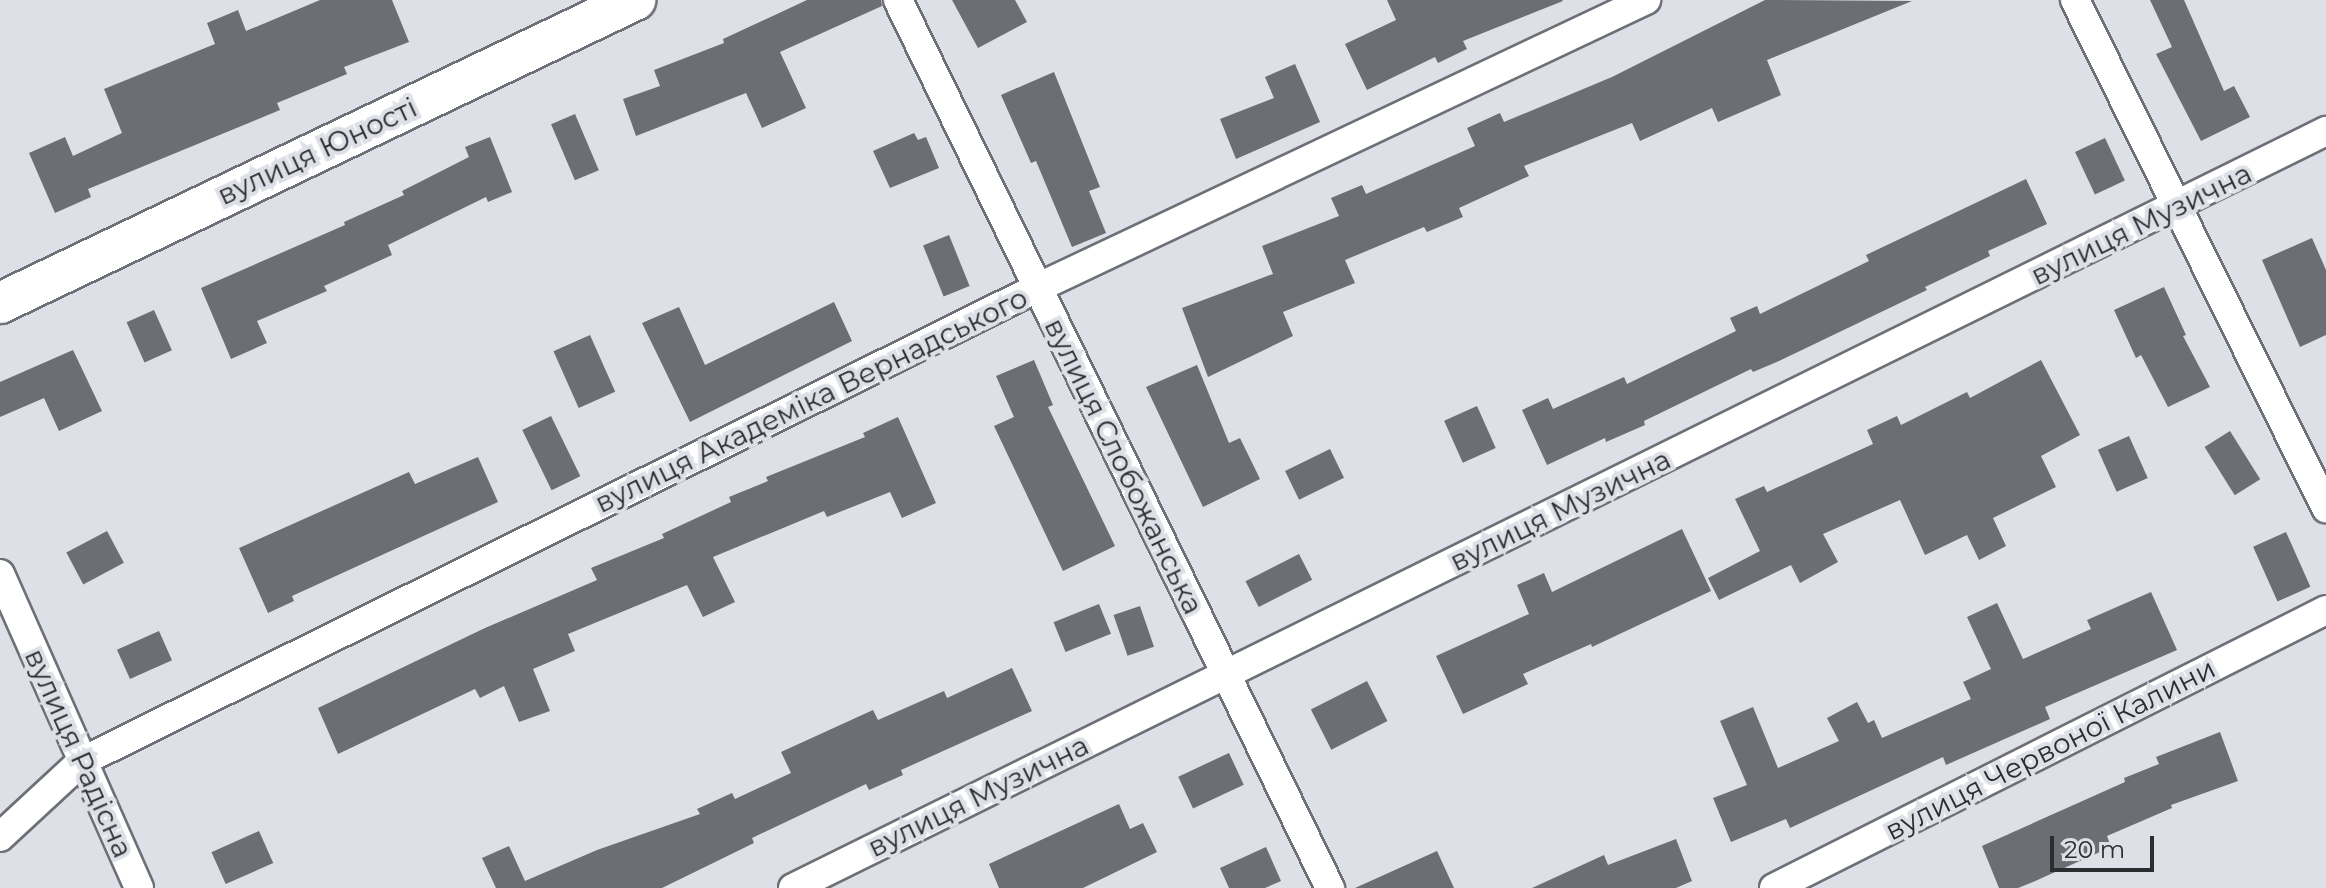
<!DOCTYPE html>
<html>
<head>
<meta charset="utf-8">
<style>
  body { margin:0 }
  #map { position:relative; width:2326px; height:888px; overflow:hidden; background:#dde0e7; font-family:Montserrat,sans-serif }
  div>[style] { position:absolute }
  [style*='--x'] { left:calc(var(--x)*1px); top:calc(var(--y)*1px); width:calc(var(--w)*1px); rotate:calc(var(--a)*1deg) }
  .building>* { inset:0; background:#6b6e74; transform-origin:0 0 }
  .roads { filter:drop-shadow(2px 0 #6d7076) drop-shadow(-2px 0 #6d7076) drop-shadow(0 2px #6d7076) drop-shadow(0 -2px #6d7076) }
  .street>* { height:28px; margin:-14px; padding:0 14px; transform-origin:14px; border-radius:14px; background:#fff }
  .secondary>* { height:40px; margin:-20px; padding:0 20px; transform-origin:20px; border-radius:20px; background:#fff }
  span { translate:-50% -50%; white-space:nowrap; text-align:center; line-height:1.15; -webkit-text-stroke:8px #dde0e7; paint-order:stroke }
  .street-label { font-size:28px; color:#2c2d2f }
  .scale { position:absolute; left:2050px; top:836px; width:104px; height:36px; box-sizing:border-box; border:4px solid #2c2d2f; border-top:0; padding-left:10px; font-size:24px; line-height:28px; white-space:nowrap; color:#2c2d2f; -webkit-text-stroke:6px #dde0e7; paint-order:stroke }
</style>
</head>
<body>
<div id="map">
  <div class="building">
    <i style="clip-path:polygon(320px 0,392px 0,409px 42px,344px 67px,347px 74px,277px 103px,280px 110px,88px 189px,91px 197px,55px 213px,29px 153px,65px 137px,73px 156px,122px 133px,104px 89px,215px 44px,207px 23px,238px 10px,246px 31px)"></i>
    <i style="clip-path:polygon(807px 0,881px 0,882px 6px,780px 52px,806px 108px,762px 128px,746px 93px,636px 136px,623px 99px,660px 86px,654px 70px,724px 43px,723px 39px)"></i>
    <i style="clip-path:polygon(952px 0,1015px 0,1027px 22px,978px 48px)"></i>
    <i style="clip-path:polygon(1387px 0,1562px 0,1563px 1px,1463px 41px,1467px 49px,1438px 63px,1435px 57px,1367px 90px,1345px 44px,1396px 20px)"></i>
    <i style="clip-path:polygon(1765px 0,1912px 1px,1767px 60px,1781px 95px,1718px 122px,1712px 108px,1640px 141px,1632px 123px,1524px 166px,1529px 176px,1459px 208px,1463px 217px,1427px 232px,1424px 227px,1345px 260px,1355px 283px,1283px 312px,1293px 336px,1208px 377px,1182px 308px,1273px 274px,1262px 246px,1339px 216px,1331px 198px,1362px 185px,1366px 194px,1475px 146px,1467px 128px,1500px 113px,1504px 122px,1612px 77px)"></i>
    <i style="clip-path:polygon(2150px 0,2184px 0,2224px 91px,2234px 86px,2250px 117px,2201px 141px,2156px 54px,2172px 47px)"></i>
    <i style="clip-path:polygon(1295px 64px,1320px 122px,1236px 159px,1220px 119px,1274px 98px,1265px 77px)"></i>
    <i style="clip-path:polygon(1054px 72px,1100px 187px,1089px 191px,1106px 233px,1072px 247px,1036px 161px,1031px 163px,1001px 95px)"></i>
    <i style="left:575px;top:114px;width:61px;height:26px;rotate:67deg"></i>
    <i style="clip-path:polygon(914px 133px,918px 140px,926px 137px,939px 168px,890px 188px,873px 151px)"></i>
    <i style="clip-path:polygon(490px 137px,512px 192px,488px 202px,486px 197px,388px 245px,392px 255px,324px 286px,327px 291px,257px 321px,267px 343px,231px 359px,201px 288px,345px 225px,344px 222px,404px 195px,402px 191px,469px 157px,465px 147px)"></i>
    <i style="left:2105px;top:138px;width:47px;height:33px;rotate:65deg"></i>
    <i style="clip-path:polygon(2026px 179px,2047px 224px,1988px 251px,1990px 256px,1925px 287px,1927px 290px,1779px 361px,1753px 372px,1751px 369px,1644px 421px,1645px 425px,1606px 442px,1605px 438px,1547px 465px,1522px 410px,1548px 398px,1553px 409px,1624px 377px,1627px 384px,1736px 331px,1730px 318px,1757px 306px,1760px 314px,1869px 261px,1866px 255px)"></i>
    <i style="left:949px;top:235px;width:55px;height:28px;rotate:68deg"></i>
    <i style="clip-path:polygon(2312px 238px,2326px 270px,2326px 335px,2300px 347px,2262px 260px)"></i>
    <i style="clip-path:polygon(2164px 287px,2186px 335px,2183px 336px,2210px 387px,2168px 407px,2141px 355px,2136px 358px,2114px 310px)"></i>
    <i style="clip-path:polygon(834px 302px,852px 341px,690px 422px,642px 323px,679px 307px,705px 365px)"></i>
    <i style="left:154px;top:310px;width:44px;height:30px;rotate:66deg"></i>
    <i style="left:590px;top:335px;width:62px;height:40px;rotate:66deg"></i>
    <i style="clip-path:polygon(73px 350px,102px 411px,59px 431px,44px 398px,0 417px,0 382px)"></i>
    <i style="clip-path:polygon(1034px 360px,1053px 405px,1048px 407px,1115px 546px,1063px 571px,994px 426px,1014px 417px,996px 376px)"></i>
    <i style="clip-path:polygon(2041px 360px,2080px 435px,2041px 456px,2056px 487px,1993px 518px,2006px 546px,1979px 560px,1967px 535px,1925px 555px,1900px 500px,1823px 534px,1838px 562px,1800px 583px,1791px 565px,1719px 600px,1708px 578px,1760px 551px,1735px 499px,1764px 486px,1767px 492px,1873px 444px,1867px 430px,1897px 416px,1901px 425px,1967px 392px,1970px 398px)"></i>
    <i style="clip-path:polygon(1197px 365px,1229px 443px,1240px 438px,1260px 479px,1203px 507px,1146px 387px)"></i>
    <i style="left:1477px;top:406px;width:46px;height:36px;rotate:66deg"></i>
    <i style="left:551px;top:416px;width:67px;height:32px;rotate:64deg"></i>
    <i style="clip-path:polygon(898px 417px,936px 503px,902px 518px,890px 492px,827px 517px,824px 511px,713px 557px,735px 602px,703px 617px,687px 585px,568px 634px,575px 651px,533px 669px,550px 711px,519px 722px,504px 686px,480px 698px,475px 689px,338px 754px,318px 708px,485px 628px,597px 580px,591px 568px,664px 538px,662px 534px,731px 502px,729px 497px,768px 481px,766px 477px,865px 437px,863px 433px)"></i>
    <i style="left:2230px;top:431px;width:57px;height:30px;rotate:58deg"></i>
    <i style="left:2129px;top:436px;width:46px;height:34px;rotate:66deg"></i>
    <i style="left:1330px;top:449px;width:32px;height:50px;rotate:64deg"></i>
    <i style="clip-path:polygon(478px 457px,498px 502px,292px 596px,294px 601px,268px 613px,239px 548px,409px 472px,415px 484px)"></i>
    <i style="clip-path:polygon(1682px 529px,1711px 591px,1592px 647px,1591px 644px,1523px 674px,1528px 684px,1463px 714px,1436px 656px,1529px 614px,1517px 585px,1544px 573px,1552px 592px)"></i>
    <i style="left:107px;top:531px;width:36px;height:46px;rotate:62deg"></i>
    <i style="left:2286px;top:532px;width:60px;height:36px;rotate:66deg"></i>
    <i style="left:1299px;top:554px;width:29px;height:60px;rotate:63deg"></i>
    <i style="clip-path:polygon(2151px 592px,2177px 650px,2045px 707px,2050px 719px,1946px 765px,1943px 757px,1790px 828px,1786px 819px,1731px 842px,1713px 798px,1747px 785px,1720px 721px,1753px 707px,1778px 768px,1839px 741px,1827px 718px,1857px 702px,1868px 723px,1874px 720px,1882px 738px,1971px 699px,1963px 682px,1991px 669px,1967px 617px,1997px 603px,2023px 659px,2091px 629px,2087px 620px)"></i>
    <i style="left:1099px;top:604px;width:32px;height:49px;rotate:68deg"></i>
    <i style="left:1140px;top:606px;width:43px;height:28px;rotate:71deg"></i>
    <i style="left:159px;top:631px;width:32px;height:46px;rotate:66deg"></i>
    <i style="clip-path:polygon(1012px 668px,1032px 711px,901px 770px,903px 775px,869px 790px,866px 784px,752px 838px,754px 843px,662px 888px,496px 888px,482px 858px,509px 846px,525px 881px,597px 850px,700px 814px,697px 809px,732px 793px,735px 799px,791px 773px,781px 752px,873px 710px,878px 720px,944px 691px,947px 698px)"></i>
    <i style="left:1367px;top:681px;width:45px;height:63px;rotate:63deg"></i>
    <i style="clip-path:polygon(2220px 732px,2238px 781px,2171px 805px,2172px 808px,2107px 836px,2111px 847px,2033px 882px,2018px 888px,1999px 888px,1982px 846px,2125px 782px,2124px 778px,2159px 764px,2156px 757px)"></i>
    <i style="left:1229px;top:753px;width:35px;height:56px;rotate:65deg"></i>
    <i style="clip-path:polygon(1119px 804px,1130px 829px,1143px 823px,1157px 852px,1083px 888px,999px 888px,989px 864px)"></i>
    <i style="left:259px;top:831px;width:35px;height:52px;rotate:66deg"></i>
    <i style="clip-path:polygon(1676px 839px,1692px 881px,1676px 888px,1532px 888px,1604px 855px,1608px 865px)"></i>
    <i style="clip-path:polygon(1266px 847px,1281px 881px,1265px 888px,1229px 888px,1220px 868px)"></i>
    <i style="clip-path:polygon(1437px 851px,1454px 888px,1355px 888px)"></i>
  </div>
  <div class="roads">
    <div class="street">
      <i style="--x:898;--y:0;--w:988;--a:64.06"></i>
      <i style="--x:2075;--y:0;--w:567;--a:63.71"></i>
      <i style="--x:0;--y:574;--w:343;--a:66.1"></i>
      <i style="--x:0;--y:837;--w:110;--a:-42.8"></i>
      <i style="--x:81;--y:762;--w:1067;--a:-26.37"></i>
      <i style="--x:1037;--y:288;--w:674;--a:-25.31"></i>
      <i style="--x:793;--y:888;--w:1710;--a:-26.28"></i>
      <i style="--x:1774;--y:888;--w:618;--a:-26.73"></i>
    </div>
    <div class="secondary">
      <i style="--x:0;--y:303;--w:704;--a:-25.51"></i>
    </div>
  </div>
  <div class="street-label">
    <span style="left:317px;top:151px;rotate:-25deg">вулиця Юності</span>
    <span style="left:2141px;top:224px;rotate:-26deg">вулиця Музична</span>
    <span style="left:811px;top:400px;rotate:-26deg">вулиця Академіка Вернадського</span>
    <span style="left:1124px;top:466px;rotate:64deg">вулиця Слобожанська</span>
    <span style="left:1560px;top:510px;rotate:-26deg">вулиця Музична</span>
    <span style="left:2050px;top:749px;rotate:-27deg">вулиця Червоної Калини</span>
    <span style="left:79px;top:753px;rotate:66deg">вулиця Радісна</span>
    <span style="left:978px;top:796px;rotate:-26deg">вулиця Музична</span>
  </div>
  <div class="scale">20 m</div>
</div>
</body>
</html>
